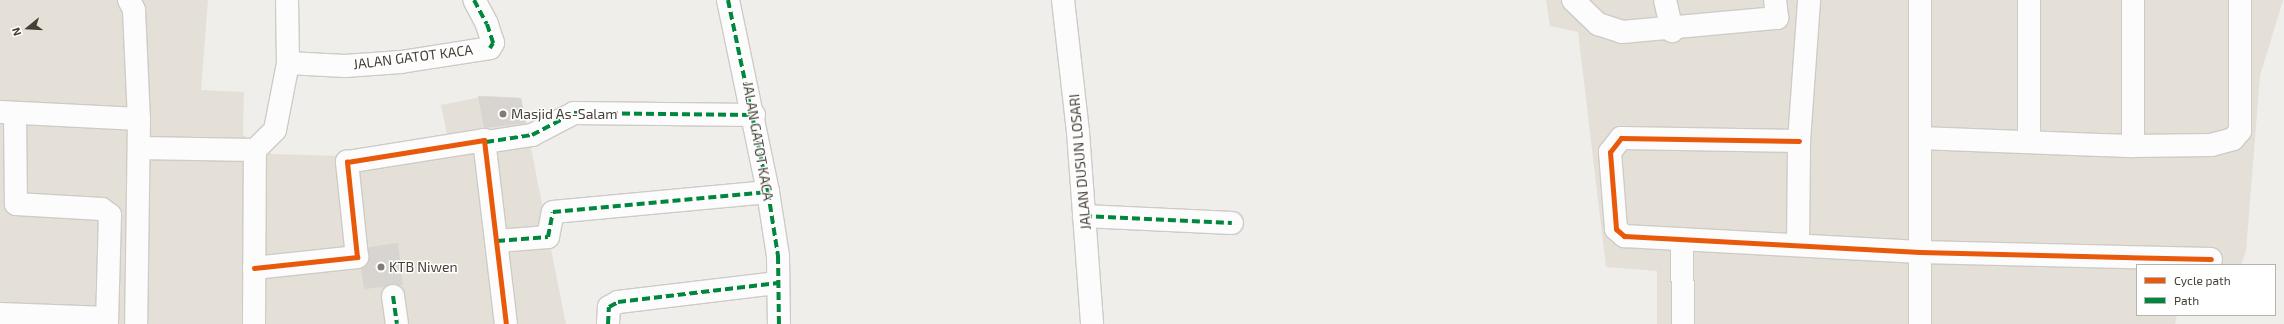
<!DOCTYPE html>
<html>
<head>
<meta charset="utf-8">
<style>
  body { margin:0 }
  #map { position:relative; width:2284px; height:324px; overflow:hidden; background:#f0eeea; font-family:"Exo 2",sans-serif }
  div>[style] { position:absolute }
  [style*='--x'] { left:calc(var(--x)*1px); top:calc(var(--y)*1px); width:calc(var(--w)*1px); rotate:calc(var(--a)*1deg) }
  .residential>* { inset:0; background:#e4e0d7 }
  .building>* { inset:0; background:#d8d5d1 }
  .roads { filter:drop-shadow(1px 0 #cecbc7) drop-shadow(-1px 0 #cecbc7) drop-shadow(0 1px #cecbc7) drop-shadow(0 -1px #cecbc7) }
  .minor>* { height:22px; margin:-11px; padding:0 11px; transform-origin:11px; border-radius:11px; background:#fdfcfc }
  .quiet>* { height:4px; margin-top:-2px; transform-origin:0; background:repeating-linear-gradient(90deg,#00873e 0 8px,transparent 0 12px) }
  .cycleway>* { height:5px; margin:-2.5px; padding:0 2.5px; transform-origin:2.5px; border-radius:2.5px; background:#e8590c }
  .dots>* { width:11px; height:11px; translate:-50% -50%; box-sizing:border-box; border:2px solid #fff; border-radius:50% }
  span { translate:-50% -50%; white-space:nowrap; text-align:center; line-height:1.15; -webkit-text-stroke:3px #fff; paint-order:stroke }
  .street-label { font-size:14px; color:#463f36 }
  .poi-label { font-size:14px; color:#463f36 }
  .left { translate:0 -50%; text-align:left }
  .legend { position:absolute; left:2136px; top:264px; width:140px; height:52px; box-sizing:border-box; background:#fff; border:1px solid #b5b2af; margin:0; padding:5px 7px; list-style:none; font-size:12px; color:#463f36 }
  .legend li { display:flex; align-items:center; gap:8px; height:20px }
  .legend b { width:20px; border:1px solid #b5b2af }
  .north { position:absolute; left:8px; top:8px; width:40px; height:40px; -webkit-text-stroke:3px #fff; paint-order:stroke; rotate:252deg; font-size:11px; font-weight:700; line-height:16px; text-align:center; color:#463f36 }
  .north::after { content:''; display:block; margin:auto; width:14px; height:18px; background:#463f36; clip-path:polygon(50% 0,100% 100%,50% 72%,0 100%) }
</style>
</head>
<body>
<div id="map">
  <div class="residential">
    <i style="clip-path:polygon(0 0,208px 0,201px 90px,244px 92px,243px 135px,272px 154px,345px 156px,448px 139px,441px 105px,486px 96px,521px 98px,566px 324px,0 324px)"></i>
    <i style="clip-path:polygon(1546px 0,2283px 0,2260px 76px,2246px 251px,2241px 265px,2137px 265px,2137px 315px,2177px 315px,2175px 324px,1657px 324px,1657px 271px,1606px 267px,1578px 32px,1550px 26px)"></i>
  </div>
  <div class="building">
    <i style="clip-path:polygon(478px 96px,521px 98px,526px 123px,484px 128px)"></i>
    <i style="clip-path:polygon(398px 243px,403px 285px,364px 289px,361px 268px,369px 262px,369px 247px)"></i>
  </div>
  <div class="roads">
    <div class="minor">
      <i style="--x:129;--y:0;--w:11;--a:63"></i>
      <i style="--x:134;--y:10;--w:109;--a:87.4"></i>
      <i style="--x:139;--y:119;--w:205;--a:90.8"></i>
      <i style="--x:728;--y:0;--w:196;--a:78.2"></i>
      <i style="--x:768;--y:192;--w:65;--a:81.1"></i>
      <i style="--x:778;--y:256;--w:68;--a:89.2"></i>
      <i style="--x:1063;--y:0;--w:133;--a:83.5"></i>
      <i style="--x:1078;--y:132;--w:193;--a:85.8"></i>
      <i style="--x:1573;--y:0;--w:35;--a:44"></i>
      <i style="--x:1598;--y:24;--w:25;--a:18"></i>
      <i style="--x:1622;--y:32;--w:156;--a:-5.2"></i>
      <i style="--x:1777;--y:18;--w:18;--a:-96"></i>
      <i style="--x:1665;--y:0;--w:32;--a:77"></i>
      <i style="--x:2029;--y:0;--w:141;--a:90"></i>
      <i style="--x:288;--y:63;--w:57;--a:3"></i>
      <i style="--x:345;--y:66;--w:56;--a:-4.1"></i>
      <i style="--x:401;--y:62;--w:90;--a:-8.9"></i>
      <i style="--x:490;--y:48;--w:6;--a:-59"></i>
      <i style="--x:493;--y:43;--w:20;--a:-108"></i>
      <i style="--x:487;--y:24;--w:27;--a:-118"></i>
      <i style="--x:1;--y:112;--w:138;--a:2.9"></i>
      <i style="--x:15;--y:113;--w:91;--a:89.4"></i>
      <i style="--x:16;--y:204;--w:86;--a:3.3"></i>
      <i style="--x:102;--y:209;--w:10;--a:37"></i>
      <i style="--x:110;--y:215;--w:109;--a:91.6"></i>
      <i style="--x:1920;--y:138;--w:213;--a:2.2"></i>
      <i style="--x:2133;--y:146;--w:78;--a:-0.7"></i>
      <i style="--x:2211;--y:145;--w:23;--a:-15"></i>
      <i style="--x:2233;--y:139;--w:11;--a:-49"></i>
      <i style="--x:2240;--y:131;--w:131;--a:-90"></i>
      <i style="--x:1799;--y:141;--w:178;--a:-179"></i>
      <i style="--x:1621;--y:138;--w:18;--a:128"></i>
      <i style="--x:1610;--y:152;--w:77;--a:85.5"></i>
      <i style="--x:1616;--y:229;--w:11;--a:41"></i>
      <i style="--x:1624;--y:236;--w:296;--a:3.1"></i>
      <i style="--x:1920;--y:252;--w:291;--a:1.4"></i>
      <i style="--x:486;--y:142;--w:47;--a:-8.7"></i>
      <i style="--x:532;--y:135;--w:47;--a:-27.6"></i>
      <i style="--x:574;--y:113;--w:180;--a:0.6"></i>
      <i style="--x:2133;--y:146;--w:146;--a:-90"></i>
      <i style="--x:139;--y:148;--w:116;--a:1"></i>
      <i style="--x:1084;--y:216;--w:148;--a:2.7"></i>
      <i style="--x:1682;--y:239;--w:85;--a:89.3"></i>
      <i style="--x:497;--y:241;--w:51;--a:-4.5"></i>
      <i style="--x:548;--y:237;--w:25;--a:-79"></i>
      <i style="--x:553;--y:212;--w:216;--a:-5.3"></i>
      <i style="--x:1798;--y:244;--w:103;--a:-89.4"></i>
      <i style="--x:1799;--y:141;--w:141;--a:-85.9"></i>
      <i style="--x:254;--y:268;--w:104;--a:-6.1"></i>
      <i style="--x:357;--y:257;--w:96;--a:-96"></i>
      <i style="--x:347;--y:162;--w:139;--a:-9.1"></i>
      <i style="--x:484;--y:140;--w:185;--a:83.2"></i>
      <i style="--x:393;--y:296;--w:28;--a:82"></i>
      <i style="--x:0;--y:314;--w:107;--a:2.1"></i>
      <i style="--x:254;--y:324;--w:174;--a:-89.7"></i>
      <i style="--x:255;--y:150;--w:28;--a:-45"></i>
      <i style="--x:275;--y:130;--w:68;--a:-79"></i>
      <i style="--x:288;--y:63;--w:63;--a:-90.9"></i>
      <i style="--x:608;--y:324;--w:17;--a:-87"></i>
      <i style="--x:609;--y:307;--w:10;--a:-29"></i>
      <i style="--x:618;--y:302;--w:161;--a:-6.8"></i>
      <i style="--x:1920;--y:324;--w:324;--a:-90"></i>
    </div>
  </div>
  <div class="quiet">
    <i style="--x:474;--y:0;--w:27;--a:62"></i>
    <i style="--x:487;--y:24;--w:20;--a:72"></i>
    <i style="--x:493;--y:43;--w:6;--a:121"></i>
    <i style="--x:728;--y:0;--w:196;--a:78.2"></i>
    <i style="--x:768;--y:192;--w:65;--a:81.1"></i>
    <i style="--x:778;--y:256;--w:68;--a:89.2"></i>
    <i style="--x:486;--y:142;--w:47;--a:-8.7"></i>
    <i style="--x:532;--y:135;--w:47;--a:-27.6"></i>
    <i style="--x:574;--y:113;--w:180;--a:0.6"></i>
    <i style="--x:1084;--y:216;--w:148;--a:2.7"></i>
    <i style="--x:497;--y:241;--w:51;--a:-4.5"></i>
    <i style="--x:548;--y:237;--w:25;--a:-79"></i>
    <i style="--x:553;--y:212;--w:216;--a:-5.3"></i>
    <i style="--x:393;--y:296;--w:28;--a:82"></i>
    <i style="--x:608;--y:324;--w:17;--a:-87"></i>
    <i style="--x:609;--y:307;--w:10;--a:-29"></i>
    <i style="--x:618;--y:302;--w:161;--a:-6.8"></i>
  </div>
  <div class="cycleway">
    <i style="--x:1799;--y:141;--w:178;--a:-179"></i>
    <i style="--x:1621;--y:138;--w:18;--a:128"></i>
    <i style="--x:1610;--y:152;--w:77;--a:85.5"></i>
    <i style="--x:1616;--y:229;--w:11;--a:41"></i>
    <i style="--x:1624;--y:236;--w:296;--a:3.1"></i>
    <i style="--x:1920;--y:252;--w:291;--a:1.4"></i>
    <i style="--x:254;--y:268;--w:104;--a:-6.1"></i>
    <i style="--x:357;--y:257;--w:96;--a:-96"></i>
    <i style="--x:347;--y:162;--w:139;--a:-9.1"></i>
    <i style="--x:484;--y:140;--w:185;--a:83.2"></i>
  </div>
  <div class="dots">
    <i style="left:503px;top:114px;background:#827c75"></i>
    <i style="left:381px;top:267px;background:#827c75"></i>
  </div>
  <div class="street-label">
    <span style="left:413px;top:57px;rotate:-7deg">JALAN GATOT KACA</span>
    <span style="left:758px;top:141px;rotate:80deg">JALAN GATOT KACA</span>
    <span style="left:1080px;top:162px;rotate:-95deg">JALAN DUSUN LOSARI</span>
  </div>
  <div class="poi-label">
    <span class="left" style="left:511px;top:114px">Masjid As-Salam</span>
    <span class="left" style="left:389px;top:267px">KTB Niwen</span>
  </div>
  <ul class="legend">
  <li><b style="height:5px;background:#e8590c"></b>Cycle path</li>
  <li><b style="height:5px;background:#00873e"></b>Path</li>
  </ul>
  <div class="north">N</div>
</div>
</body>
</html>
